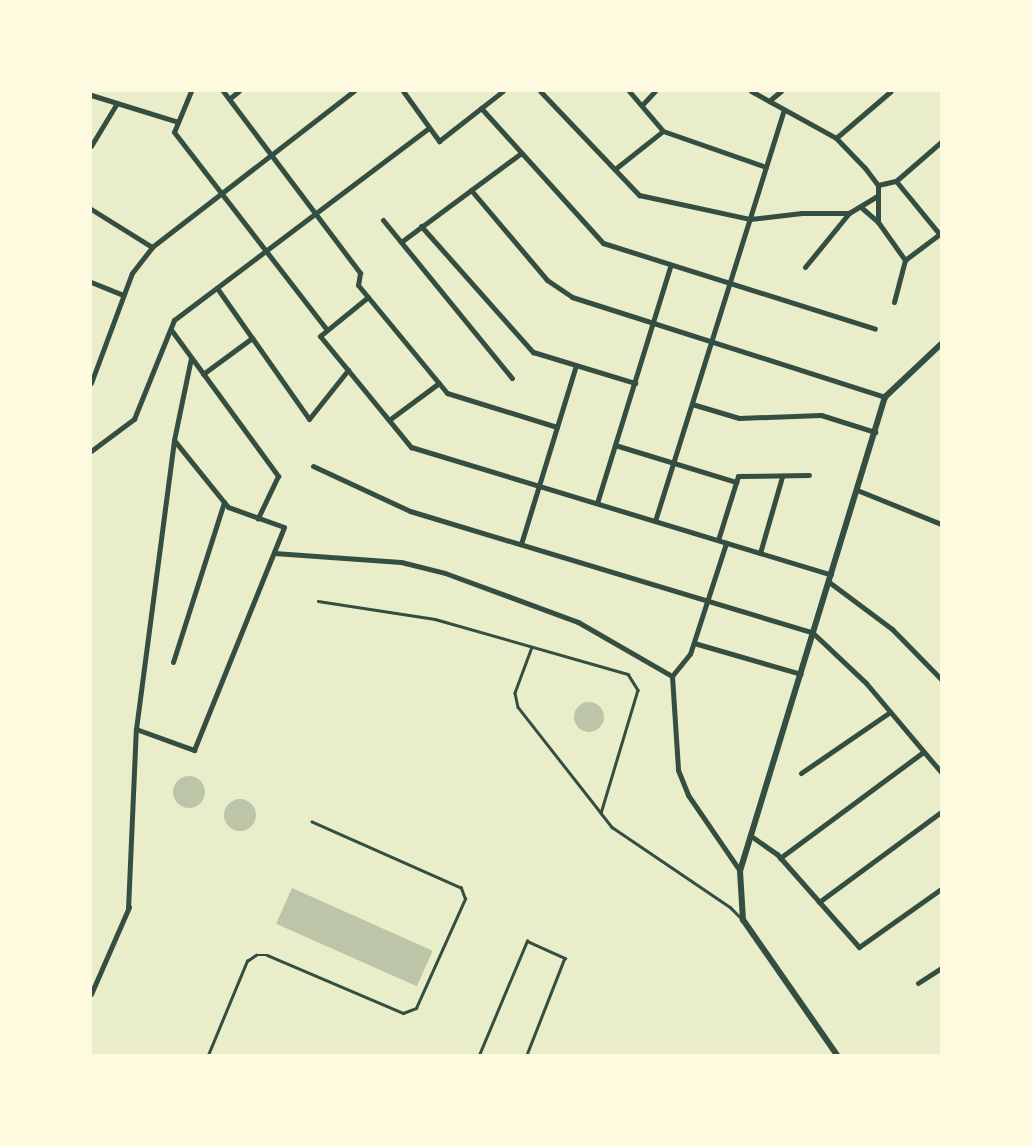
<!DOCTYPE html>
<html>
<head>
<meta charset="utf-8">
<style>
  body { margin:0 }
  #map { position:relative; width:1032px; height:1146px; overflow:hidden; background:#e9edc9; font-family:Rubik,sans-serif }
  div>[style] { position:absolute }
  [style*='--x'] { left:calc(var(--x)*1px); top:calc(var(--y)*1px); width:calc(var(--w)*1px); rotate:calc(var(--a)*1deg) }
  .building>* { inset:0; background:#bcc5a7; transform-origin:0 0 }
  .round { border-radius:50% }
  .service>* { height:2.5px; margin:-1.25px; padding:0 1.25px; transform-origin:1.25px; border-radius:1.25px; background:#344e41 }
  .minor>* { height:5px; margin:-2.5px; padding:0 2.5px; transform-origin:2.5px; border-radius:2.5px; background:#344e41 }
  .tertiary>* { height:6px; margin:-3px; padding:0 3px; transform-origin:3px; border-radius:3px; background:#344e41 }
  span { translate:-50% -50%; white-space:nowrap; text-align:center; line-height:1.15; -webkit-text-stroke:4px #fefae0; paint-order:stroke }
  .frame { position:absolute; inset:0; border:92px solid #fefae0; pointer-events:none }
</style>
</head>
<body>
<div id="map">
  <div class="building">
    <i class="round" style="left:574px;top:702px;width:30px;height:30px"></i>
    <i class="round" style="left:173px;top:776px;width:32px;height:32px"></i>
    <i class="round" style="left:224px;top:799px;width:32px;height:32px"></i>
    <i style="left:292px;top:888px;width:154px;height:39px;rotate:24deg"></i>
  </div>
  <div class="service">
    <i style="--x:318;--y:601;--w:118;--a:8.7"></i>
    <i style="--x:435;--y:619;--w:201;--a:15.9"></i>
    <i style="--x:628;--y:674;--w:19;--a:58"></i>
    <i style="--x:638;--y:690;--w:128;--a:106.7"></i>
    <i style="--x:601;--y:813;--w:18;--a:52"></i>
    <i style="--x:612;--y:827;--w:143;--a:34.1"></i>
    <i style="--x:730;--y:907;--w:17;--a:45"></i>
    <i style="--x:532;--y:647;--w:49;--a:110.3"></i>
    <i style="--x:515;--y:693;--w:14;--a:78"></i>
    <i style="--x:518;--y:707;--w:135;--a:51.9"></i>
    <i style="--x:208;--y:1055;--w:102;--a:-67.5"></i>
    <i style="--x:247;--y:961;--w:11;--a:-34"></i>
    <i style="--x:256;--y:955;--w:11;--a:0"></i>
    <i style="--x:267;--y:955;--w:148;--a:23.1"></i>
    <i style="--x:403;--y:1013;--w:14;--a:-21"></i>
    <i style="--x:416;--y:1008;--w:120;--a:-65.8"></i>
    <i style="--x:465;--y:899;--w:12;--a:-110"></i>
    <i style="--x:461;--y:888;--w:163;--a:-156.1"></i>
    <i style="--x:479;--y:1055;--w:124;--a:-67.2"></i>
    <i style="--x:527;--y:941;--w:42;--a:24.1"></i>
    <i style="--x:565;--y:958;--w:104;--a:111.4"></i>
  </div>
  <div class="minor">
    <i style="--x:191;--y:91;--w:44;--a:112.5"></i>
    <i style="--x:174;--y:132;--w:250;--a:52.3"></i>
    <i style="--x:223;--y:91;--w:228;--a:53"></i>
    <i style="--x:360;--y:273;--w:12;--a:99"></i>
    <i style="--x:358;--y:285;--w:140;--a:50.5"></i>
    <i style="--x:447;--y:393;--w:115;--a:17.2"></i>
    <i style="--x:403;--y:91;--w:62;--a:54.2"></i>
    <i style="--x:439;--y:141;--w:81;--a:-38"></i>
    <i style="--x:540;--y:91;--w:144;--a:46.4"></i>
    <i style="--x:639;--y:195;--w:114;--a:12.2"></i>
    <i style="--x:750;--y:219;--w:52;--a:-6.6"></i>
    <i style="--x:802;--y:213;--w:47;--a:0"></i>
    <i style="--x:849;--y:213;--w:33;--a:-31"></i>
    <i style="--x:629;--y:91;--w:52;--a:49.6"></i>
    <i style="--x:663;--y:131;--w:109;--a:19.3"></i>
    <i style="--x:751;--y:91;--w:97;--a:28.9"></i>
    <i style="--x:836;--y:138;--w:42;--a:46"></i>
    <i style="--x:865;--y:168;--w:21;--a:53"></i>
    <i style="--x:878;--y:185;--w:37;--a:90"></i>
    <i style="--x:878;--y:222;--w:47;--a:54.6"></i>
    <i style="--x:91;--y:95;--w:91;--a:17.2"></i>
    <i style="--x:229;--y:99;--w:13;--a:-39"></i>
    <i style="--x:769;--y:101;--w:16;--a:-40"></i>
    <i style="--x:642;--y:105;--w:19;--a:-47"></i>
    <i style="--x:481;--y:108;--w:182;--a:47.9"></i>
    <i style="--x:603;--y:243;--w:285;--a:17.5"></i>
    <i style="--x:836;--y:138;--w:72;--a:-40.5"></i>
    <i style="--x:91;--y:146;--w:50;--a:-58.8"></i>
    <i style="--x:615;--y:169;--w:61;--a:-38.4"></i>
    <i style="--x:896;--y:181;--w:71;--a:50.7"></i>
    <i style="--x:878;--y:185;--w:18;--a:-13"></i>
    <i style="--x:896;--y:181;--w:60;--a:-40.9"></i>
    <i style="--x:471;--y:190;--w:118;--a:49.8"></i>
    <i style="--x:547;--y:280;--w:30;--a:34"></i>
    <i style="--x:572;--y:297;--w:329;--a:17.7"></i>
    <i style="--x:862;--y:208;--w:21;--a:41"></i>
    <i style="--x:91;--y:209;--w:72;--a:31.9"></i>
    <i style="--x:383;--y:220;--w:204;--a:50.8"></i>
    <i style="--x:421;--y:226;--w:169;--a:48.4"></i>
    <i style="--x:533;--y:352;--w:107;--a:16.9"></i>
    <i style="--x:401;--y:242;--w:148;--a:-36.5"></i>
    <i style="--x:805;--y:267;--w:70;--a:-50.8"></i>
    <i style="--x:91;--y:282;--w:35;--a:22"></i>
    <i style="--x:217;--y:288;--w:160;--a:54.9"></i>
    <i style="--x:309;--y:419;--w:63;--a:-51.5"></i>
    <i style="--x:368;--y:297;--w:62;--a:140.9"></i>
    <i style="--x:320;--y:336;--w:144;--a:50.7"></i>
    <i style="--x:411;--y:447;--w:439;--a:16.9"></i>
    <i style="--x:894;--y:302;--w:43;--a:-75.3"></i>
    <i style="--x:905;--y:260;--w:45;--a:-36.9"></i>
    <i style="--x:172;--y:331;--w:180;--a:53.8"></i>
    <i style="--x:278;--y:476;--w:47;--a:115.5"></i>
    <i style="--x:203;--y:374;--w:61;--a:-36.3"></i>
    <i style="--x:91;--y:383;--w:117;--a:-69.6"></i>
    <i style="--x:132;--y:273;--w:33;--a:-52"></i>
    <i style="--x:152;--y:247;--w:255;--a:-37.7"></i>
    <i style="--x:692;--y:404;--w:49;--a:16.6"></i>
    <i style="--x:739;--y:418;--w:82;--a:-2.1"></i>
    <i style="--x:821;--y:415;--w:57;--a:17.5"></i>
    <i style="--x:389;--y:420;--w:62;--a:-36.5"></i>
    <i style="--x:615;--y:445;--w:127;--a:17"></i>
    <i style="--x:91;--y:451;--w:54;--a:-36.7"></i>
    <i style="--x:134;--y:419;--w:107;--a:-68"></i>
    <i style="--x:174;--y:320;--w:319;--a:-37"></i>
    <i style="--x:313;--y:466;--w:107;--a:24.9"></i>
    <i style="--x:410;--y:511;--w:421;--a:16.8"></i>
    <i style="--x:813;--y:633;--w:73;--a:43.3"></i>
    <i style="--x:866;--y:683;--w:116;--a:49.9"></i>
    <i style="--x:857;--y:490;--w:91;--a:22"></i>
    <i style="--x:597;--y:503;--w:247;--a:-72.8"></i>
    <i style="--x:655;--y:521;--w:431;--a:-72.6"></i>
    <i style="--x:718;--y:540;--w:67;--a:-72.6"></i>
    <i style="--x:738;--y:476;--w:71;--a:-0.8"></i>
    <i style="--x:521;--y:544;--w:187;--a:-72.9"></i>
    <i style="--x:274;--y:553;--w:127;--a:4.1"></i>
    <i style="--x:401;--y:562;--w:45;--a:14"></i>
    <i style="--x:445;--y:573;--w:142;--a:20.2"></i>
    <i style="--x:578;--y:622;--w:108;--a:29.9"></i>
    <i style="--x:760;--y:553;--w:79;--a:-73.9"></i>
    <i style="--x:829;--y:582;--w:79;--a:36.7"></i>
    <i style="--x:892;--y:629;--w:70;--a:45.6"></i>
    <i style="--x:694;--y:643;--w:111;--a:16.2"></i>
    <i style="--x:173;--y:662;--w:168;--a:-72.3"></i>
    <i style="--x:672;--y:676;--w:94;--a:86.3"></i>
    <i style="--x:678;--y:770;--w:27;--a:68"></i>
    <i style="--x:688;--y:795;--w:92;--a:55.6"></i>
    <i style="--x:672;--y:676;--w:28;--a:-51"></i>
    <i style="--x:690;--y:654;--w:117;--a:-72"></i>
    <i style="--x:136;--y:729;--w:62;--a:19.9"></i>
    <i style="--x:194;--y:750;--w:240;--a:-68"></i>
    <i style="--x:284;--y:527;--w:59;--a:-160.3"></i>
    <i style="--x:228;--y:507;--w:86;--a:-128.9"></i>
    <i style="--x:801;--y:773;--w:108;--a:-34.4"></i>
    <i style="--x:751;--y:836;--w:32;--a:35"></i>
    <i style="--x:777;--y:854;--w:124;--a:48.6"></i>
    <i style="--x:859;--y:947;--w:100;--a:-35.3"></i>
    <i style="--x:780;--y:858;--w:178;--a:-36.5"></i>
    <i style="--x:819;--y:902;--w:152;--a:-36.4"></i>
    <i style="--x:128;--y:909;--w:180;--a:-87.5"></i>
    <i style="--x:136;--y:729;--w:291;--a:-82.5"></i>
    <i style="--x:174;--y:440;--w:84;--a:-78.3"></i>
    <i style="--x:918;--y:983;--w:27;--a:-33"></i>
    <i style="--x:91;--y:994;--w:95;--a:-66.4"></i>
  </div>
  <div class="tertiary">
    <i style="--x:837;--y:1055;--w:165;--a:-124.8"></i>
    <i style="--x:743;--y:920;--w:49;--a:-93.5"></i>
    <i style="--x:740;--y:871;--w:496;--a:-73"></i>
    <i style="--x:885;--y:397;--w:77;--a:-43.4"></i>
  </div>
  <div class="frame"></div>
</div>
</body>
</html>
